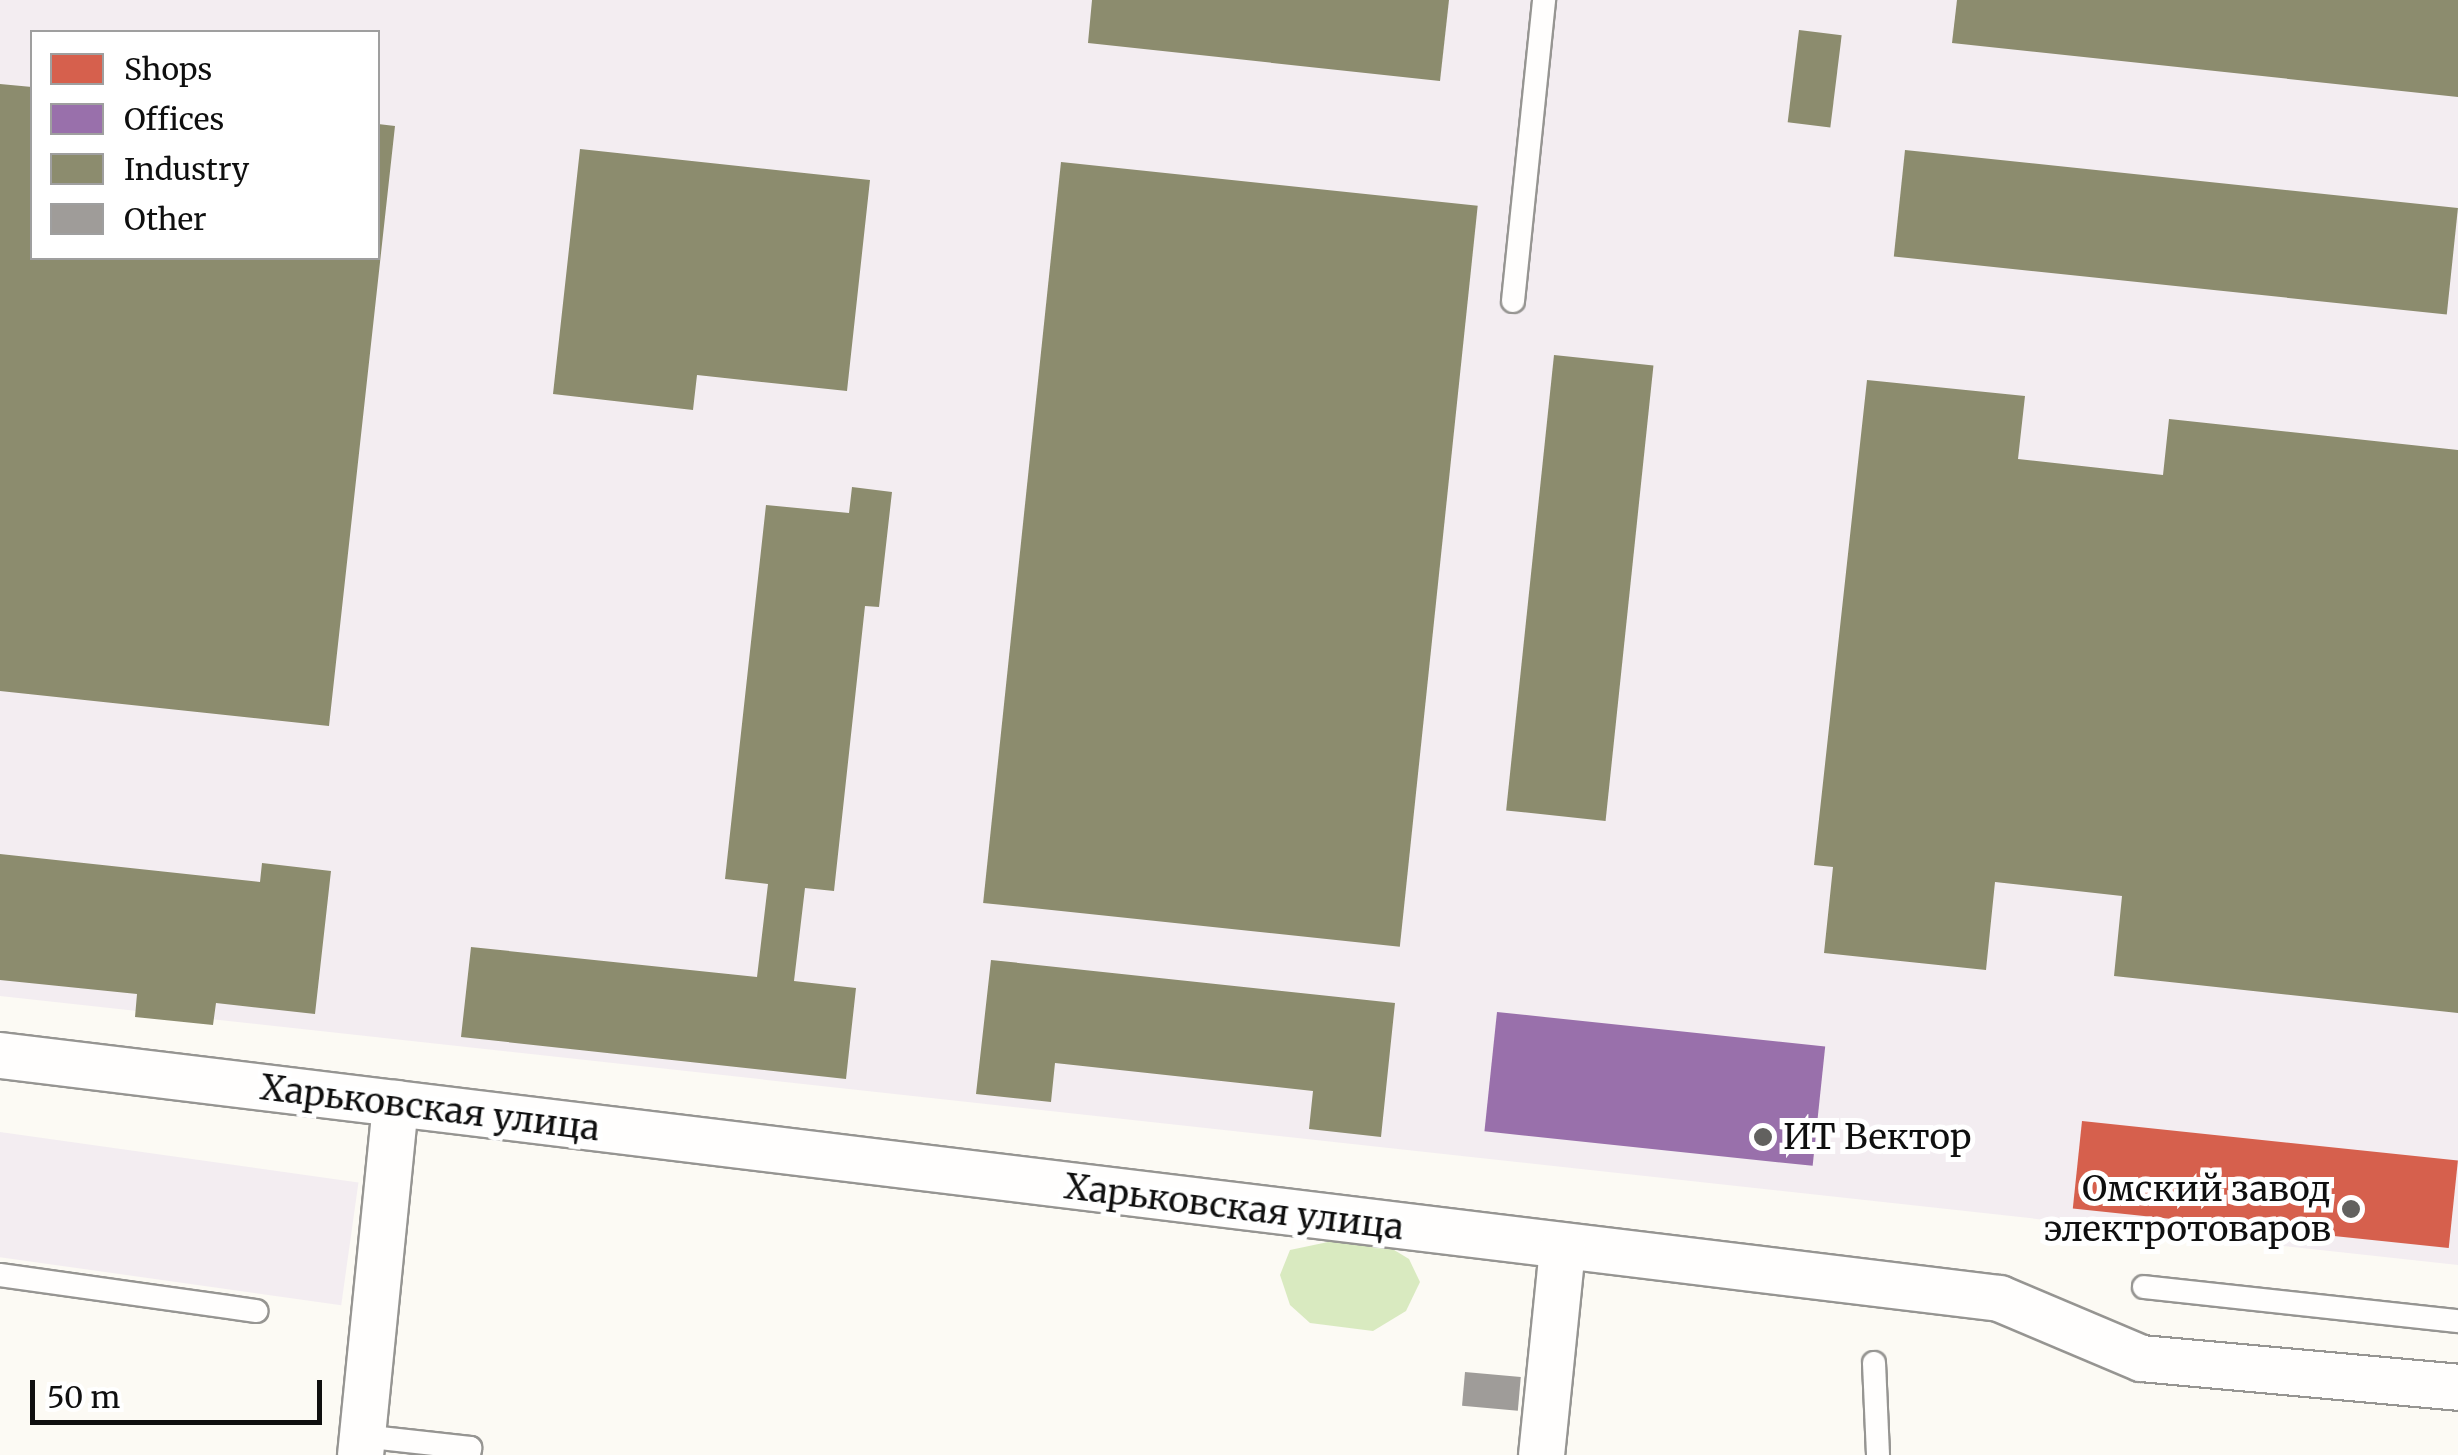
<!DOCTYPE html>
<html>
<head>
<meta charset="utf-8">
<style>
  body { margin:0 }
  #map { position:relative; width:2458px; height:1455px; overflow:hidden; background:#fcfaf4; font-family:Merriweather,serif }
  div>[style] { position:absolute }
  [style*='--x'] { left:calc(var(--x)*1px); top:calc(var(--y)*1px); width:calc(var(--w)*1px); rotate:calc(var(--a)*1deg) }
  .industrial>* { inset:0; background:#f3edf1; transform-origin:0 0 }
  .forest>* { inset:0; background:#d9eac0 }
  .shops>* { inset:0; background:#d6604d; transform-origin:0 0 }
  .offices>* { inset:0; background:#9970ab; transform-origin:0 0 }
  .industry>* { inset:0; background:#8c8c6e; transform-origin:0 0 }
  .building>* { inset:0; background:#9f9c99; transform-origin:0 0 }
  .roads { filter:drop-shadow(2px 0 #969592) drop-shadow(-2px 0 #969592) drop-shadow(0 2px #969592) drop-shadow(0 -2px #969592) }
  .service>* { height:22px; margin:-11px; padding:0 11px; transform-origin:11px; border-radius:11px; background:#fffefd }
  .minor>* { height:45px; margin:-22.5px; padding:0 22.5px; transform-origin:22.5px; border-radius:22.5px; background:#fffefd }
  .dots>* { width:28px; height:28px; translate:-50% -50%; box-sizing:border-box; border:5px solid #fff; border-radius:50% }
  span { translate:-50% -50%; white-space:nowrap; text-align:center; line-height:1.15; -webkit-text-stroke:10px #fff; paint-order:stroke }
  .street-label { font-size:35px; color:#0f0f0f }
  .poi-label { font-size:35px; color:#0f0f0f }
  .left { translate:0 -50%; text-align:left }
  .right { translate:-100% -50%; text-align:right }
  .legend { position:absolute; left:30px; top:30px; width:350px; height:230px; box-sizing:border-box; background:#fff; border:2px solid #9f9f9f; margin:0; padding:12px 18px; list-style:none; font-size:30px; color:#0f0f0f }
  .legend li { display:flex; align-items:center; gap:20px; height:50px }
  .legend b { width:50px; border:2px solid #9f9f9f }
  .scale { position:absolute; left:30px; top:1380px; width:292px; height:45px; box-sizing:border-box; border:5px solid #0f0f0f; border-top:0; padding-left:12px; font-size:30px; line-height:35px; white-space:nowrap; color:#0f0f0f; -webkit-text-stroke:8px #fff; paint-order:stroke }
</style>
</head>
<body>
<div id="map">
  <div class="industrial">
    <i style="clip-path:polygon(evenodd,0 0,2458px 0,2458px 1265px,0 996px,0 0,32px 32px,378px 32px,378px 258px,32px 258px,32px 32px)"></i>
    <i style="left:0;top:1132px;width:362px;height:124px;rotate:8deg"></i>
  </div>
  <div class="forest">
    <i style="clip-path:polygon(1347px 1238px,1381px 1242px,1409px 1259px,1420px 1282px,1406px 1311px,1373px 1331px,1310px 1323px,1290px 1305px,1280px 1275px,1290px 1250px)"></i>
  </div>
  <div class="shops">
    <i style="left:2082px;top:1121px;width:378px;height:88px;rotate:6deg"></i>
  </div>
  <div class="offices">
    <i style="left:1497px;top:1012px;width:330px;height:120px;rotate:6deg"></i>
  </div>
  <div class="industry">
    <i style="clip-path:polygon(1092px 0,1449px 0,1440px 81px,1088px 43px)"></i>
    <i style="clip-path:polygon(1957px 0,2458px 0,2458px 97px,1952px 43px)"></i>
    <i style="left:1799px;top:30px;width:43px;height:93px;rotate:7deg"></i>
    <i style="clip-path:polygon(0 84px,32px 87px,32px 258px,378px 258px,378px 124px,395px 126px,329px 726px,0 691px)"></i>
    <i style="clip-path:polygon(580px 149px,870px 180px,847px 391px,697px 375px,693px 410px,553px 394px)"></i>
    <i style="left:1905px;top:150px;width:556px;height:107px;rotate:6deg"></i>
    <i style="left:1061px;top:162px;width:419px;height:745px;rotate:6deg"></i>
    <i style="left:1554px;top:355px;width:100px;height:458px;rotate:6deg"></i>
    <i style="clip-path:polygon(1867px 380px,2025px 396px,2018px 459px,2163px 475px,2169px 419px,2458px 450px,2458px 1013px,2114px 976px,2122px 896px,1995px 882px,1986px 970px,1824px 953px,1833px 867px,1814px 865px)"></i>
    <i style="clip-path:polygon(852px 487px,892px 492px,879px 607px,865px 606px,834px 891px,805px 888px,794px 981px,856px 988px,846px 1079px,461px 1037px,471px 947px,757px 977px,768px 884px,725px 879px,766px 505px,849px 513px)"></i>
    <i style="clip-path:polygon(0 854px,260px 882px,262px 863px,331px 871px,315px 1014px,216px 1003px,213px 1025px,135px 1017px,137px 994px,0 980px)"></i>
    <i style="clip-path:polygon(991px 960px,1395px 1003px,1381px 1137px,1309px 1129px,1313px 1091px,1055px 1063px,1051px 1102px,976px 1094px)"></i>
  </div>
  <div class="building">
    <i style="left:1465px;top:1372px;width:56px;height:34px;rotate:5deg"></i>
  </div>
  <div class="roads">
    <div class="service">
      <i style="--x:1513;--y:301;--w:303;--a:-84.1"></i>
      <i style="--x:0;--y:1275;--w:259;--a:8"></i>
      <i style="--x:2144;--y:1287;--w:316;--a:6.2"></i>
      <i style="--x:1874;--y:1363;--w:92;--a:87.5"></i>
      <i style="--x:362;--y:1436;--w:109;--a:6.3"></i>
      <i style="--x:470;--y:1448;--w:7;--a:98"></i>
    </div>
    <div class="minor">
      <i style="--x:0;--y:1055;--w:2014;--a:6.93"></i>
      <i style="--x:1999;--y:1298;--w:154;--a:22.9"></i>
      <i style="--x:2141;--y:1358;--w:318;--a:5.2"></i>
      <i style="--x:360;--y:1455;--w:354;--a:-84.3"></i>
      <i style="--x:1541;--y:1455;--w:208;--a:-84.2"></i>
    </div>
  </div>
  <div class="dots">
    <i style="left:1763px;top:1137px;background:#62615f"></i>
    <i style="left:2351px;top:1209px;background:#62615f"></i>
  </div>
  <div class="street-label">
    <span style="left:430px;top:1108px;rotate:7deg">Харьковская улица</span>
    <span style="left:1234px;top:1207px;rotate:7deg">Харьковская улица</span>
  </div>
  <div class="poi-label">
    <span class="left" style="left:1783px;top:1137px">ИТ Вектор</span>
    <span class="right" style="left:2331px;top:1209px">Омский завод<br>электротоваров</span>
  </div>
  <ul class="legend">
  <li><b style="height:28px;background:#d6604d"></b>Shops</li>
  <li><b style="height:28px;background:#9970ab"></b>Offices</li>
  <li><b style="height:28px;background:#8c8c6e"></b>Industry</li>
  <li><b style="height:28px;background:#9f9c99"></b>Other</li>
  </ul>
  <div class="scale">50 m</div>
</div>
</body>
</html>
